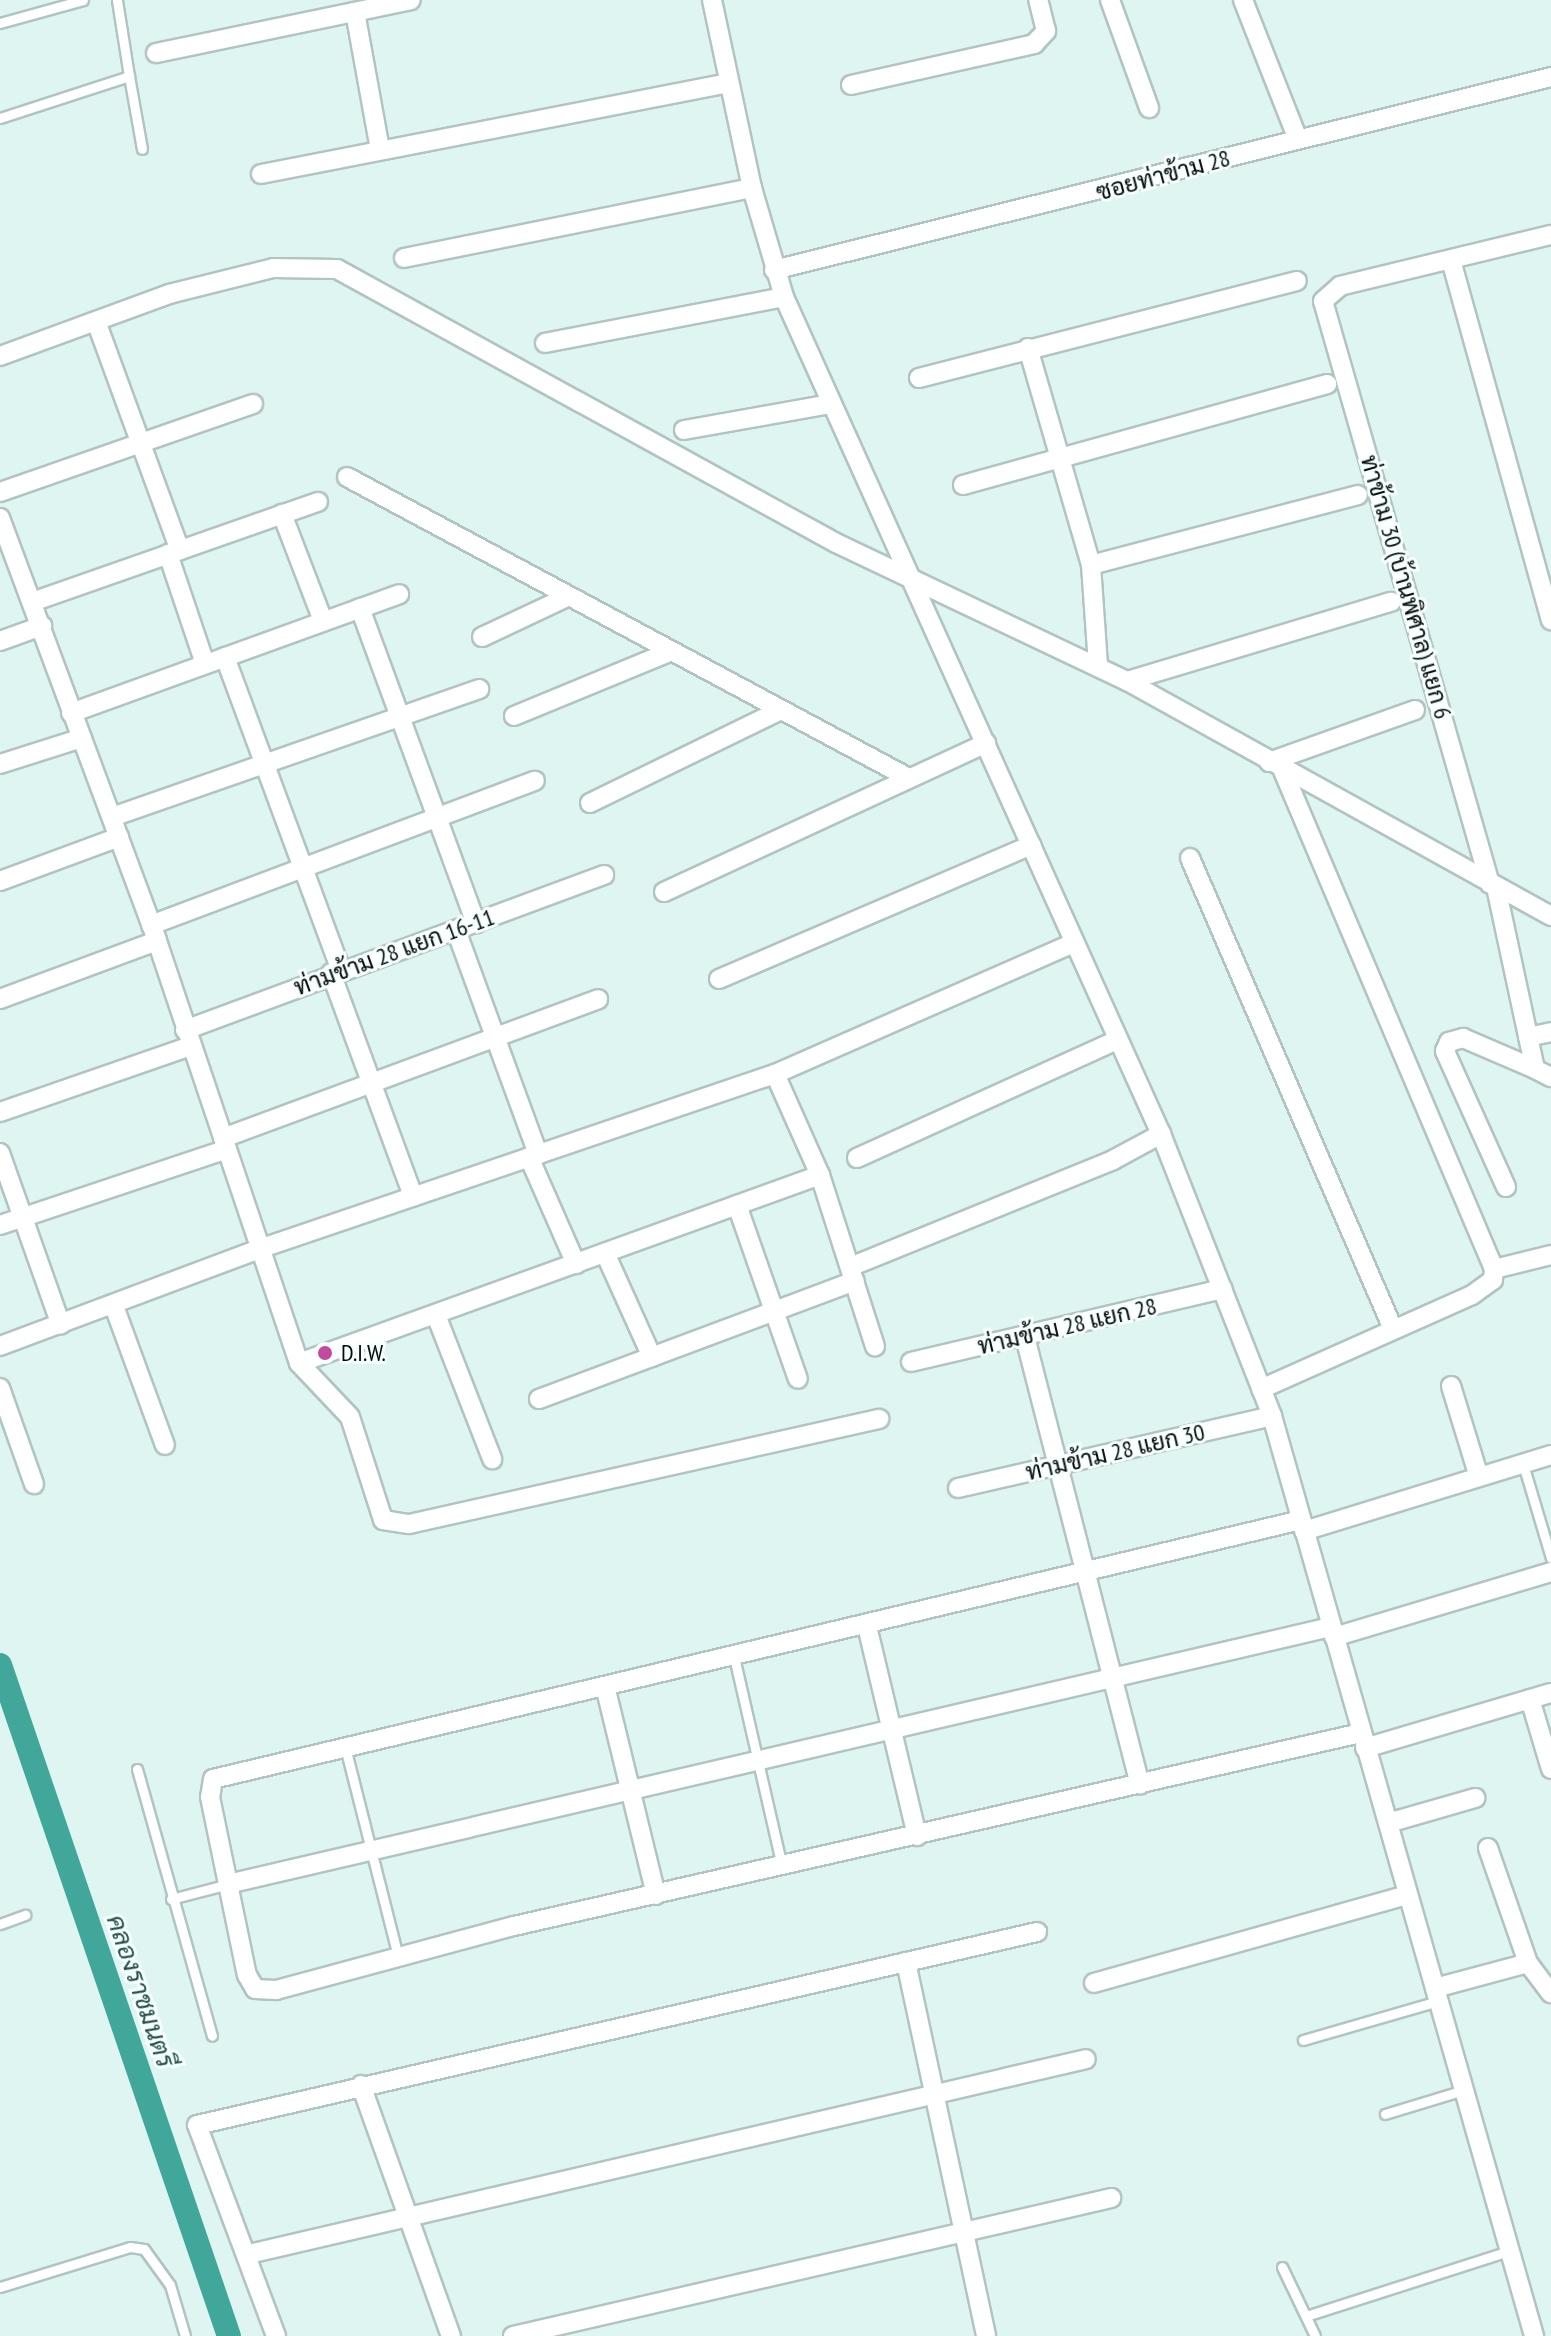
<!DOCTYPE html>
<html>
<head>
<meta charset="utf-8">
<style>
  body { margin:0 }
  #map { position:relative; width:1551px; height:2336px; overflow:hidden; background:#dff5f1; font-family:"PT Sans Narrow",Sarabun,sans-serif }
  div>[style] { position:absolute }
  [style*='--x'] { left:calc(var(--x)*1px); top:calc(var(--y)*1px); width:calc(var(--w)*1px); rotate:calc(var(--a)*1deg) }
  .canal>* { height:24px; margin:-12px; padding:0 12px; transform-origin:12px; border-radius:12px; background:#41a79b }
  .roads { filter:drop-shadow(2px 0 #b0c4c1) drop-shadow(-2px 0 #b0c4c1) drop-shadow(0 2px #b0c4c1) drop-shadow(0 -2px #b0c4c1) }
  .lane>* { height:9px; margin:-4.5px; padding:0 4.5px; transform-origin:4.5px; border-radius:4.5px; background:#fff }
  .street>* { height:18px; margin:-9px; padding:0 9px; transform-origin:9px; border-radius:9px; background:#fff }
  .dots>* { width:22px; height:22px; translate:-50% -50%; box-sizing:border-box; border:4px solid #f6fffe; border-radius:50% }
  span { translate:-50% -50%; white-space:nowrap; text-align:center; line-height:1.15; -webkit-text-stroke:6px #f6fffe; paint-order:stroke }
  .street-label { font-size:24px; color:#060d0c }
  .poi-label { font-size:24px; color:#060d0c }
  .left { translate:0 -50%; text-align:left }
  .water-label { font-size:26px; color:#23504a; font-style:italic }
</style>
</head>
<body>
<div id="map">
  <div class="canal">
    <i style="--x:0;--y:1665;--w:709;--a:71.16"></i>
  </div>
  <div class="roads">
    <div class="lane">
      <i style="--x:0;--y:23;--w:86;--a:-15.5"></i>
      <i style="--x:129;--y:76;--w:74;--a:79.9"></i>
      <i style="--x:0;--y:118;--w:136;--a:-18"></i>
      <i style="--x:129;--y:76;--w:77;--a:-99"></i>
      <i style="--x:1523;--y:1464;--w:98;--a:73.4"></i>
      <i style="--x:734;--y:1657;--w:214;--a:77.1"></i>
      <i style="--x:345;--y:1747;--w:216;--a:75.8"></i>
      <i style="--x:137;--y:1769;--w:277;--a:74.3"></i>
      <i style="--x:171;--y:1899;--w:59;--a:-14.7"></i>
      <i style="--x:0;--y:1924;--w:27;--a:-20"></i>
      <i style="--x:1303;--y:2040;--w:141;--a:-16.1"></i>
      <i style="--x:1385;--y:2114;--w:83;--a:-16.9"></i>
      <i style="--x:1282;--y:2267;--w:76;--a:64.4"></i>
      <i style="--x:0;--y:2287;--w:136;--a:-17.1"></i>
      <i style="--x:130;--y:2247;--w:14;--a:8"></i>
      <i style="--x:144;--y:2249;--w:44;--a:54.2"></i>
      <i style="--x:170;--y:2285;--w:53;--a:73.6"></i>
      <i style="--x:1306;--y:2316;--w:212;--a:-17.8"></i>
    </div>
    <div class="street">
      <i style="--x:712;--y:0;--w:192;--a:78"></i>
      <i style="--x:752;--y:188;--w:114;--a:73.6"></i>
      <i style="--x:784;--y:297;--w:918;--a:65.75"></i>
      <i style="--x:1161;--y:1134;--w:303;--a:68.5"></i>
      <i style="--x:1272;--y:1416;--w:957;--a:74.1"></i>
      <i style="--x:1110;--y:0;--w:115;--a:70.1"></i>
      <i style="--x:1243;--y:0;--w:147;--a:68.5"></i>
      <i style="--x:355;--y:12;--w:140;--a:79.7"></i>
      <i style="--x:156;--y:53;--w:260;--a:-11.7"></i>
      <i style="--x:851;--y:85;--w:188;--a:-12.6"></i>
      <i style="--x:1034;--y:44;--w:18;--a:-47"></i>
      <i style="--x:1046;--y:31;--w:32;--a:-104"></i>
      <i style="--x:261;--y:174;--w:476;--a:-11"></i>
      <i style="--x:404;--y:258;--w:355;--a:-11.4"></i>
      <i style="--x:1451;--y:260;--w:374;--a:74.5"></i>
      <i style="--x:774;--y:270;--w:801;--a:-13.95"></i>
      <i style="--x:96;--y:321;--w:244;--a:69.9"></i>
      <i style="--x:545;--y:343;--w:243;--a:-10.9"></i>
      <i style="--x:1028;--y:348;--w:226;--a:73.8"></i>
      <i style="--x:1091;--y:565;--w:101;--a:86"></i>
      <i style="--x:0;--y:356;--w:180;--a:-20.1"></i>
      <i style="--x:169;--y:294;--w:107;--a:-14"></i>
      <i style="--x:273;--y:268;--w:64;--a:0.9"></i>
      <i style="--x:337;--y:269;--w:569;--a:28.77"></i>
      <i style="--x:836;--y:543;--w:322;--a:25.4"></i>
      <i style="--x:1127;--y:681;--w:485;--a:29"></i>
      <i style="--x:919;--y:378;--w:390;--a:-14.4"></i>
      <i style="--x:684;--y:430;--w:148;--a:-10.1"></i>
      <i style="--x:347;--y:477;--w:635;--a:28.18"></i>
      <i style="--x:963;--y:485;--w:378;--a:-15.5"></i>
      <i style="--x:0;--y:492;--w:268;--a:-19.2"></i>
      <i style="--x:282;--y:514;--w:115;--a:69"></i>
      <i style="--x:0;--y:518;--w:451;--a:69.6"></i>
      <i style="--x:157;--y:941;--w:445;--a:71.4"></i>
      <i style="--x:299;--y:1363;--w:74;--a:46.6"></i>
      <i style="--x:350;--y:1417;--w:108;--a:72.2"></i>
      <i style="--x:383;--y:1520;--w:26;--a:9"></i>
      <i style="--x:409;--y:1524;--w:482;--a:-12.6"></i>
      <i style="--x:168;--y:554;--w:116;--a:71.4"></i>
      <i style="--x:1091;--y:565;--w:276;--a:-14.7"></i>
      <i style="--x:32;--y:602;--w:303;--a:-19.3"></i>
      <i style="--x:360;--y:608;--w:336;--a:69.8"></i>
      <i style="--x:482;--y:637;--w:96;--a:-25.2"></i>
      <i style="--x:0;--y:641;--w:45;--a:-19.7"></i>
      <i style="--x:225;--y:657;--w:334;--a:69.7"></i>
      <i style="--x:1127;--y:681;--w:276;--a:-16.7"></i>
      <i style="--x:71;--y:713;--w:349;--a:-19.9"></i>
      <i style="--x:514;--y:716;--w:165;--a:-22.4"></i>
      <i style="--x:1269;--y:762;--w:155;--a:-19.6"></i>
      <i style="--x:0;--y:764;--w:86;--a:-17.6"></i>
      <i style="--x:590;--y:803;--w:212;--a:-26"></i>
      <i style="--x:112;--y:817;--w:389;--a:-19.2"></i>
      <i style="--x:1190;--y:858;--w:513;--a:66.68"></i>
      <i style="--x:0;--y:881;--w:127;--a:-20.3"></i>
      <i style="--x:1490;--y:884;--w:606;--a:-105.98"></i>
      <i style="--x:1323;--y:301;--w:23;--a:-41"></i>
      <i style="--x:1340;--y:286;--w:217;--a:-13.6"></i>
      <i style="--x:1496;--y:887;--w:186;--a:77.9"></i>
      <i style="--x:1535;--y:1069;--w:18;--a:27"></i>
      <i style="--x:664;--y:892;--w:355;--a:-24.8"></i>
      <i style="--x:151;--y:925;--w:410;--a:-20.6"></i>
      <i style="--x:456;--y:930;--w:239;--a:69.9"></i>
      <i style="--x:331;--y:973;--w:238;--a:69.8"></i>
      <i style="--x:719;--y:979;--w:340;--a:-23.2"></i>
      <i style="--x:0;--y:999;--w:167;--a:-20.3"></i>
      <i style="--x:185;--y:1030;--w:447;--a:-20.3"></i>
      <i style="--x:1528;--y:1037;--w:24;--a:-12"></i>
      <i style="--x:775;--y:1074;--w:323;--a:-23.7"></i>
      <i style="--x:0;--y:1112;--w:202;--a:-19.1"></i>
      <i style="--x:223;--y:1138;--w:400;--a:-20.3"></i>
      <i style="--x:0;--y:1153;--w:182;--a:70.5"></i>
      <i style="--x:529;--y:1157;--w:117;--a:66.3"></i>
      <i style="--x:857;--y:1158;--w:283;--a:-24.4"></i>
      <i style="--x:1506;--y:1187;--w:149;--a:-114.2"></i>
      <i style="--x:1445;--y:1051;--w:10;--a:-66"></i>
      <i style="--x:1449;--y:1042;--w:15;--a:-16"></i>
      <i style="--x:1463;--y:1038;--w:78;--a:23.3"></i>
      <i style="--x:737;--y:1205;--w:184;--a:70.7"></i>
      <i style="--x:0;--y:1225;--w:239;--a:-18.5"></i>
      <i style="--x:605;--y:1253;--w:114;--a:65.7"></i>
      <i style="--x:850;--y:1267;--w:284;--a:-22.1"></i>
      <i style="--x:1113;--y:1160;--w:55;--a:-28.4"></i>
      <i style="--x:1494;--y:1269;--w:59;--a:-13.8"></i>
      <i style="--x:114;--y:1306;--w:148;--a:69.9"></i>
      <i style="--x:436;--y:1315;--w:155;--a:68.7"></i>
      <i style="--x:1025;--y:1337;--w:462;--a:75.6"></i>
      <i style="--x:0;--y:1346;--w:280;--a:-20.5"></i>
      <i style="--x:262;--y:1248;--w:542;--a:-18.74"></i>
      <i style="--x:775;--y:1074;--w:111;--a:66"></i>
      <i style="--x:820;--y:1175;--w:180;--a:72.2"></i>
      <i style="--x:911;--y:1362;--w:320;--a:-13.2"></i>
      <i style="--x:299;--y:1363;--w:554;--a:-19.84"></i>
      <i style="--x:1451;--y:1386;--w:95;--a:72.9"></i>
      <i style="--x:0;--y:1388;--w:102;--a:70.5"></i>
      <i style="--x:1261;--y:1389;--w:231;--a:-24"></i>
      <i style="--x:1472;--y:1295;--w:26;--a:-36"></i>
      <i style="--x:1493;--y:1280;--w:11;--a:-85"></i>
      <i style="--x:1494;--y:1269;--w:541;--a:-112.96"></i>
      <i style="--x:539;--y:1399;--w:337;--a:-20.5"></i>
      <i style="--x:958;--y:1488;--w:322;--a:-12.9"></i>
      <i style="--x:1301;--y:1520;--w:1118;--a:166.61"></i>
      <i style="--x:213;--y:1779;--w:18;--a:99"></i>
      <i style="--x:210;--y:1797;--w:182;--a:78.3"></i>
      <i style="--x:247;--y:1975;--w:16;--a:60"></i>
      <i style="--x:255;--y:1989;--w:21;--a:3"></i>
      <i style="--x:276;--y:1990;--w:246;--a:-15.1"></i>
      <i style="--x:514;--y:1926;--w:869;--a:-12.84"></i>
      <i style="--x:1304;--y:1531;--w:258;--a:-17.1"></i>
      <i style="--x:867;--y:1626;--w:216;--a:76.6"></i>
      <i style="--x:1334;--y:1637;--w:227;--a:-16.7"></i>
      <i style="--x:605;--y:1686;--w:215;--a:76.3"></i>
      <i style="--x:1530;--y:1699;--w:73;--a:73.3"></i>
      <i style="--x:1365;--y:1748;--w:194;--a:-16.5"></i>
      <i style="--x:1388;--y:1823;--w:91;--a:-16"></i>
      <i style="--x:1488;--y:1848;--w:122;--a:70.8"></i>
      <i style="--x:1528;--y:1963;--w:38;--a:53"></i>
      <i style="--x:228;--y:1884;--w:1133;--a:-13.12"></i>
      <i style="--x:906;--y:1962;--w:382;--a:77.9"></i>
      <i style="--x:1094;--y:1983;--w:325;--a:-15.7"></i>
      <i style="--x:1435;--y:1988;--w:96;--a:-15"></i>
      <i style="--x:361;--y:2085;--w:267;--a:70.3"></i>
      <i style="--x:249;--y:2254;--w:859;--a:-13.11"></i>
      <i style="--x:276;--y:2336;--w:225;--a:-110.5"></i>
      <i style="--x:197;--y:2125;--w:862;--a:-12.94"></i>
      <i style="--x:513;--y:2336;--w:614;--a:-12.99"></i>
    </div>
  </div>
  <div class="dots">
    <i style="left:325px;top:1353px;background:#c24a9f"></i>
  </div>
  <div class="street-label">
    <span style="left:1163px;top:175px;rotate:-15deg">ซอยท่าข้าม 28</span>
    <span style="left:1406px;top:587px;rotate:74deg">ท่าข้าม 30 (บ้านพิศาล) แยก 6</span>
    <span style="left:394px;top:952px;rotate:-20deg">ท่ามข้าม 28 แยก 16-11</span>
    <span style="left:1067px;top:1326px;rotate:-13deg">ท่ามข้าม 28 แยก 28</span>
    <span style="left:1115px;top:1452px;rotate:-13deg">ท่ามข้าม 28 แยก 30</span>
  </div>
  <div class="poi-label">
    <span class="left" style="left:341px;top:1353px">D.I.W.</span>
  </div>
  <div class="water-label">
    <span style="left:141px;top:1991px;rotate:71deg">คลองราชมนตรี</span>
  </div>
</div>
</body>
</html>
